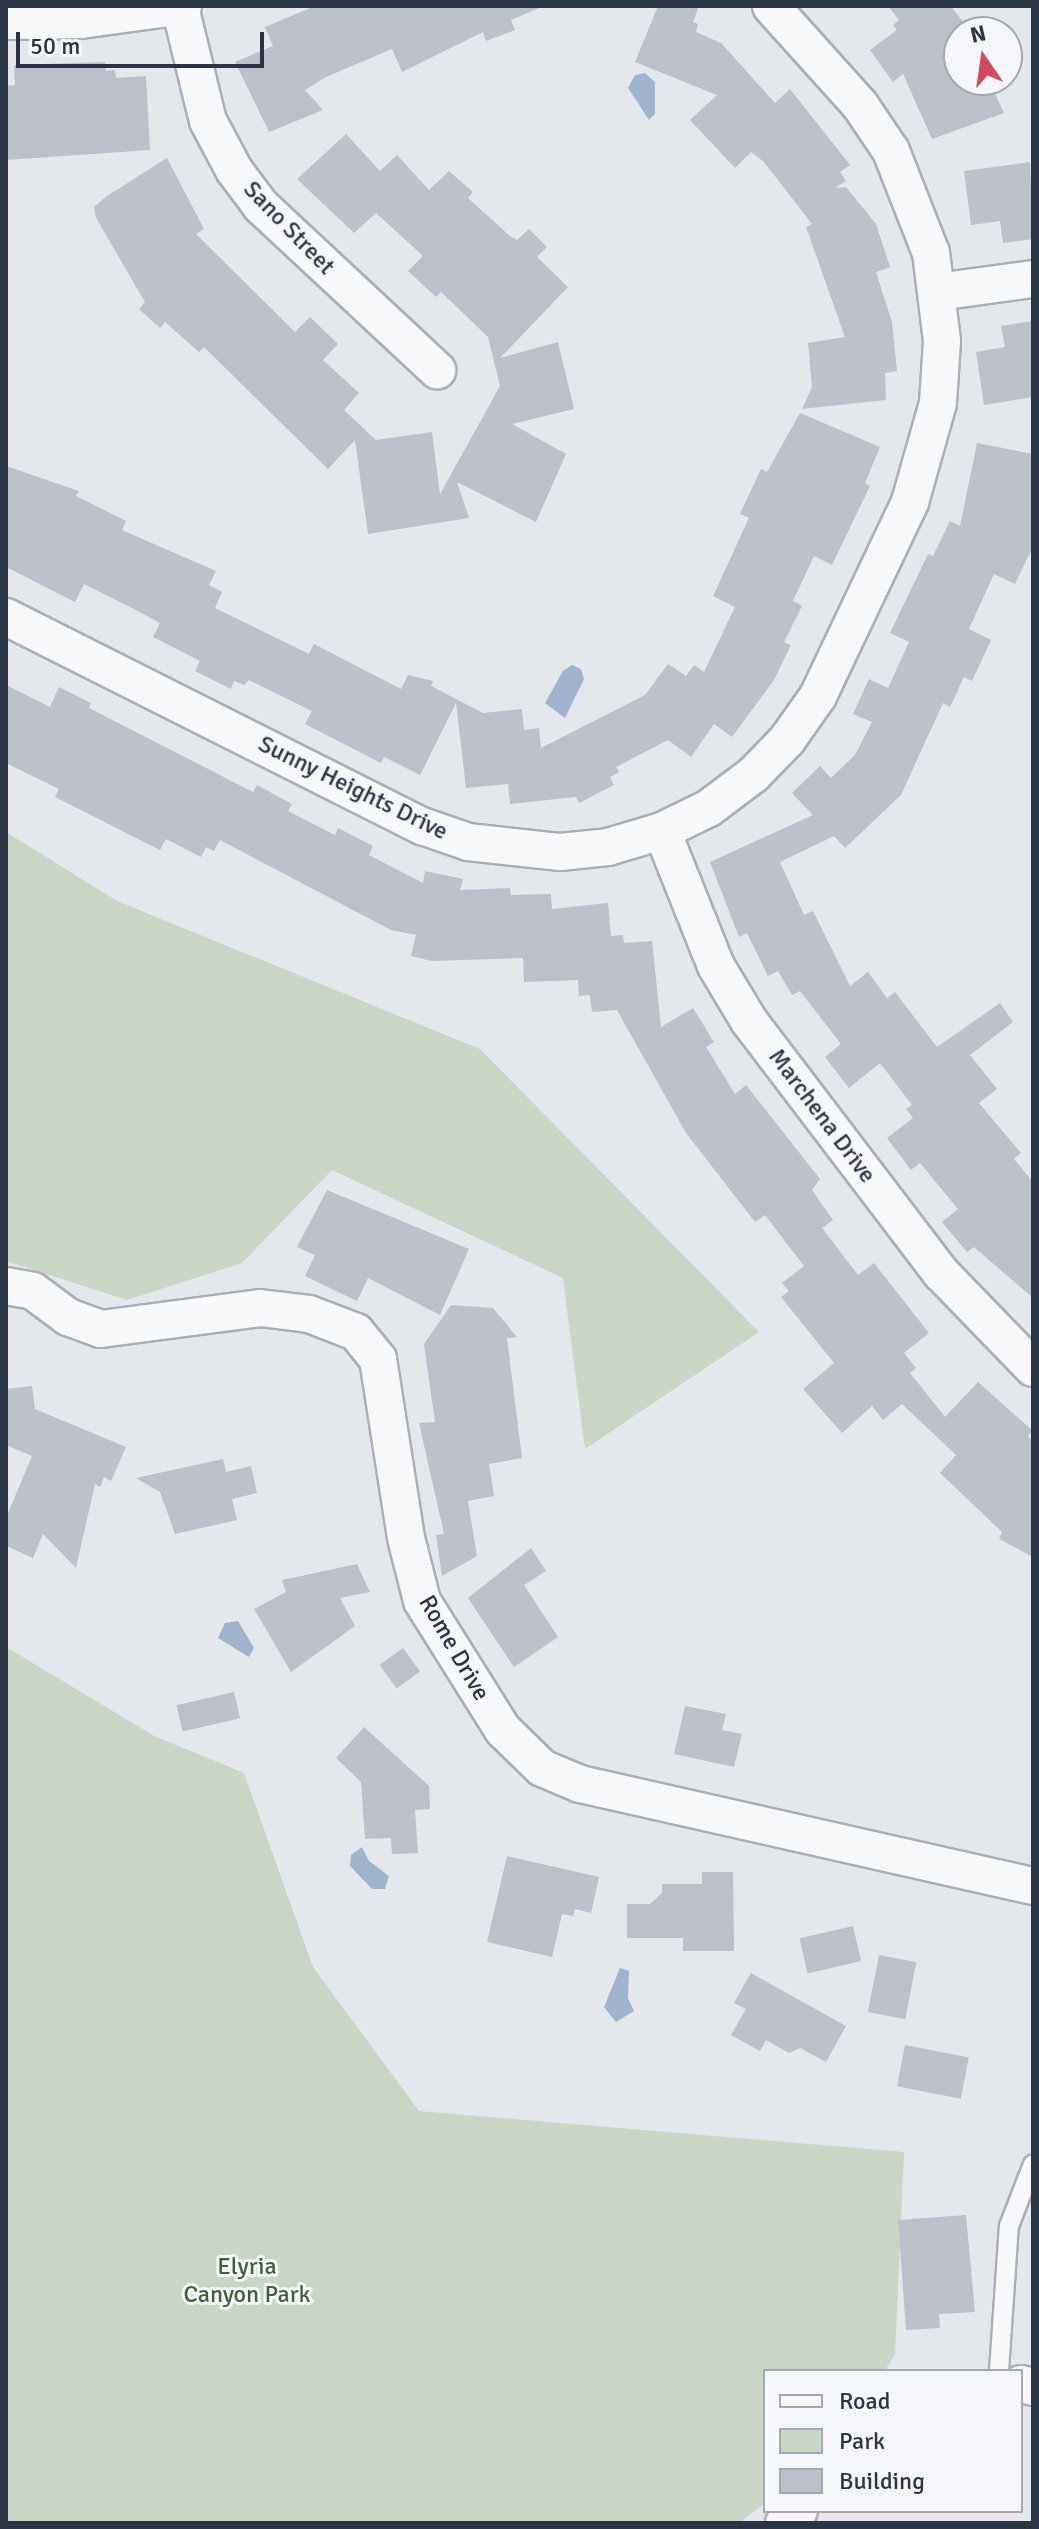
<!DOCTYPE html>
<html>
<head>
<meta charset="utf-8">
<style>
  body { margin:0 }
  #map { position:relative; width:1039px; height:2529px; overflow:hidden; background:#e4e7ec; font-family:Signika,sans-serif }
  div>[style] { position:absolute }
  [style*='--x'] { left:calc(var(--x)*1px); top:calc(var(--y)*1px); width:calc(var(--w)*1px); rotate:calc(var(--a)*1deg) }
  .green>* { inset:0; background:#c9d6c5 }
  .water>* { inset:0; background:#9fb4cc }
  .building>* { inset:0; background:#bbc0ca; transform-origin:0 0 }
  .roads { filter:drop-shadow(2px 0 #a9aeb7) drop-shadow(-2px 0 #a9aeb7) drop-shadow(0 2px #a9aeb7) drop-shadow(0 -2px #a9aeb7) }
  .lane>* { height:18px; margin:-9px; padding:0 9px; transform-origin:9px; border-radius:9px; background:#f7f8fa }
  .street>* { height:36px; margin:-18px; padding:0 18px; transform-origin:18px; border-radius:18px; background:#f7f8fa }
  span { translate:-50% -50%; white-space:nowrap; text-align:center; line-height:1.15; -webkit-text-stroke:6px #f4f6f9; paint-order:stroke }
  .street-label { font-size:24px; color:#2b3445 }
  .park-label { font-size:24px; color:#3f6138 }
  .frame { position:absolute; inset:0; border:8px solid #2b3445; pointer-events:none }
  .legend { position:absolute; left:763px; top:2369px; width:260px; height:144px; box-sizing:border-box; background:#f4f6f9; border:2px solid #a4a8b1; margin:0; padding:10px 14px; list-style:none; font-size:24px; color:#2b3445 }
  .legend li { display:flex; align-items:center; gap:16px; height:40px }
  .legend b { width:40px; border:2px solid #a4a8b1 }
  .north { position:absolute; left:943px; top:16px; width:80px; height:80px; box-sizing:border-box; background:#f4f6f9; border:2px solid #a4a8b1; border-radius:50%; rotate:347deg; font-size:22px; font-weight:700; line-height:32px; text-align:center; color:#2b3445 }
  .north::after { content:''; display:block; margin:auto; width:28px; height:36px; background:#d1495b; clip-path:polygon(50% 0,100% 100%,50% 72%,0 100%) }
  .scale { position:absolute; left:16px; top:32px; width:248px; height:36px; box-sizing:border-box; border:4px solid #2b3445; border-top:0; padding-left:10px; font-size:24px; line-height:28px; white-space:nowrap; color:#2b3445; -webkit-text-stroke:6px #f4f6f9; paint-order:stroke }
</style>
</head>
<body>
<div id="map">
  <div class="green">
    <i style="clip-path:polygon(6px 832px,117px 901px,480px 1049px,759px 1332px,585px 1449px,563px 1278px,332px 1170px,242px 1263px,127px 1300px,6px 1261px)"></i>
    <i style="clip-path:polygon(6px 1647px,154px 1736px,244px 1773px,313px 1967px,419px 2111px,904px 2152px,895px 2354px,885px 2371px,765px 2371px,765px 2503px,739px 2523px,6px 2523px)"></i>
  </div>
  <div class="water">
    <i style="clip-path:polygon(645px 73px,655px 82px,655px 114px,649px 120px,628px 88px,635px 75px)"></i>
    <i style="clip-path:polygon(572px 665px,581px 669px,584px 679px,565px 718px,545px 703px,563px 671px)"></i>
    <i style="clip-path:polygon(238px 1621px,254px 1648px,249px 1657px,218px 1638px,225px 1623px)"></i>
    <i style="clip-path:polygon(362px 1847px,369px 1861px,389px 1876px,385px 1889px,372px 1889px,350px 1866px,351px 1855px)"></i>
    <i style="clip-path:polygon(620px 1968px,629px 1971px,628px 1998px,634px 2011px,616px 2022px,604px 2007px)"></i>
  </div>
  <div class="building">
    <i style="clip-path:polygon(315px 6px,544px 6px,511px 20px,515px 30px,486px 41px,483px 32px,402px 72px,392px 49px,326px 77px,305px 90px,323px 110px,269px 132px,235px 62px,273px 46px,265px 27px)"></i>
    <i style="clip-path:polygon(658px 6px,699px 6px,693px 22px,698px 24px,696px 32px,721px 43px,775px 103px,790px 89px,850px 165px,840px 172px,846px 181px,835px 188px,846px 187px,876px 224px,890px 267px,876px 272px,892px 322px,897px 371px,885px 373px,886px 400px,802px 409px,812px 387px,808px 343px,845px 337px,806px 227px,812px 224px,764px 162px,751px 152px,735px 168px,690px 120px,717px 95px,635px 62px)"></i>
    <i style="clip-path:polygon(888px 6px,951px 6px,967px 27px,959px 32px,959px 80px,989px 80px,1004px 113px,932px 139px,903px 74px,893px 82px,870px 50px,897px 30px,893px 25px,899px 20px)"></i>
    <i style="clip-path:polygon(105px 62px,106px 71px,115px 70px,116px 78px,146px 76px,150px 150px,6px 160px,6px 86px,15px 85px,14px 65px)"></i>
    <i style="clip-path:polygon(346px 134px,380px 171px,397px 155px,429px 190px,449px 171px,473px 192px,468px 198px,510px 236px,517px 240px,529px 229px,547px 247px,537px 257px,568px 287px,500px 358px,558px 342px,574px 409px,512px 424px,566px 454px,536px 522px,457px 482px,469px 518px,368px 534px,355px 440px,328px 469px,204px 347px,199px 352px,165px 322px,160px 328px,139px 309px,145px 302px,96px 218px,94px 207px,107px 196px,167px 158px,204px 229px,196px 234px,295px 332px,310px 317px,338px 344px,323px 360px,359px 393px,344px 410px,376px 440px,432px 432px,440px 494px,500px 386px,488px 337px,441px 292px,436px 297px,408px 271px,423px 256px,376px 213px,354px 233px,297px 179px)"></i>
    <i style="clip-path:polygon(1030px 162px,1033px 239px,1003px 243px,1000px 221px,971px 225px,964px 171px)"></i>
    <i style="clip-path:polygon(1033px 321px,1033px 397px,984px 405px,976px 352px,1005px 347px,1001px 326px)"></i>
    <i style="clip-path:polygon(800px 413px,880px 447px,865px 483px,870px 486px,832px 565px,814px 556px,793px 601px,802px 606px,784px 642px,791px 645px,774px 680px,732px 737px,714px 724px,691px 757px,668px 740px,616px 767px,619px 772px,610px 777px,614px 785px,579px 803px,576px 797px,510px 804px,508px 784px,466px 788px,456px 703px,420px 775px,384px 757px,381px 763px,305px 724px,312px 711px,249px 680px,244px 685px,234px 681px,231px 689px,195px 671px,200px 661px,153px 637px,160px 623px,132px 608px,84px 584px,75px 602px,6px 567px,6px 466px,79px 491px,76px 496px,126px 521px,122px 530px,216px 571px,209px 585px,222px 592px,215px 608px,309px 654px,314px 644px,401px 689px,408px 675px,433px 681px,431px 686px,483px 713px,522px 709px,524px 730px,539px 728px,541px 748px,645px 695px,668px 664px,686px 676px,694px 665px,704px 672px,735px 607px,713px 596px,749px 518px,740px 514px,761px 469px,767px 472px)"></i>
    <i style="clip-path:polygon(977px 443px,1033px 454px,1033px 547px,1015px 584px,994px 574px,969px 629px,991px 640px,972px 681px,964px 677px,950px 707px,943px 703px,901px 795px,845px 848px,834px 836px,780px 862px,804px 915px,813px 911px,850px 986px,868px 972px,887px 998px,895px 992px,937px 1047px,1000px 1003px,1013px 1022px,970px 1055px,997px 1089px,979px 1103px,1021px 1153px,1014px 1159px,1033px 1182px,1033px 1298px,974px 1247px,967px 1252px,942px 1222px,958px 1209px,920px 1163px,911px 1170px,887px 1138px,913px 1118px,906px 1109px,912px 1105px,880px 1063px,849px 1088px,825px 1057px,841px 1044px,800px 991px,792px 995px,778px 971px,768px 976px,747px 933px,739px 937px,710px 862px,813px 815px,792px 793px,820px 766px,831px 778px,855px 755px,872px 722px,853px 714px,869px 679px,888px 688px,909px 642px,890px 633px,928px 554px,933px 556px,950px 521px,960px 526px)"></i>
    <i style="clip-path:polygon(6px 685px,50px 707px,59px 687px,91px 703px,89px 708px,253px 792px,257px 785px,292px 804px,288px 811px,335px 835px,338px 828px,373px 846px,369px 855px,423px 883px,425px 871px,463px 879px,460px 890px,510px 888px,511px 895px,551px 894px,552px 909px,608px 903px,611px 936px,623px 935px,624px 943px,652px 941px,661px 1027px,693px 1008px,714px 1042px,706px 1047px,735px 1094px,746px 1085px,820px 1179px,812px 1190px,833px 1220px,822px 1228px,858px 1275px,874px 1263px,929px 1333px,904px 1353px,916px 1368px,910px 1373px,945px 1417px,978px 1382px,1033px 1431px,1028px 1436px,1033px 1442px,1033px 1557px,999px 1539px,1002px 1532px,940px 1473px,956px 1455px,902px 1404px,883px 1420px,872px 1406px,842px 1433px,803px 1389px,834px 1363px,781px 1297px,789px 1291px,782px 1283px,804px 1266px,765px 1215px,755px 1222px,686px 1133px,617px 1010px,592px 1012px,590px 995px,579px 996px,578px 980px,524px 982px,523px 958px,432px 961px,411px 956px,416px 935px,391px 930px,220px 840px,214px 851px,206px 847px,201px 857px,166px 839px,160px 850px,55px 797px,59px 789px,6px 763px)"></i>
    <i style="clip-path:polygon(327px 1190px,469px 1249px,440px 1315px,368px 1278px,357px 1301px,305px 1276px,315px 1255px,297px 1247px)"></i>
    <i style="clip-path:polygon(451px 1305px,493px 1308px,517px 1337px,507px 1338px,522px 1458px,489px 1464px,494px 1496px,468px 1501px,477px 1556px,442px 1576px,436px 1535px,444px 1534px,419px 1423px,435px 1422px,424px 1344px)"></i>
    <i style="clip-path:polygon(32px 1386px,35px 1409px,126px 1447px,111px 1481px,104px 1477px,100px 1487px,95px 1484px,76px 1568px,43px 1534px,33px 1558px,6px 1546px,6px 1518px,32px 1456px,6px 1445px,6px 1389px)"></i>
    <i style="clip-path:polygon(223px 1459px,226px 1472px,251px 1466px,257px 1493px,232px 1499px,237px 1520px,175px 1534px,160px 1492px,136px 1478px)"></i>
    <i style="clip-path:polygon(531px 1548px,546px 1571px,524px 1585px,558px 1637px,514px 1667px,468px 1598px)"></i>
    <i style="clip-path:polygon(357px 1564px,370px 1592px,340px 1598px,355px 1626px,291px 1672px,254px 1609px,286px 1592px,282px 1580px)"></i>
    <i style="left:403px;top:1648px;width:29px;height:29px;rotate:54deg"></i>
    <i style="left:234px;top:1692px;width:27px;height:59px;rotate:77deg"></i>
    <i style="clip-path:polygon(685px 1706px,726px 1714px,722px 1730px,742px 1734px,734px 1767px,674px 1754px)"></i>
    <i style="clip-path:polygon(364px 1727px,429px 1786px,430px 1809px,415px 1810px,418px 1853px,392px 1854px,391px 1838px,365px 1839px,361px 1782px,336px 1758px)"></i>
    <i style="clip-path:polygon(507px 1856px,599px 1877px,591px 1913px,575px 1909px,573px 1916px,562px 1914px,552px 1957px,487px 1942px)"></i>
    <i style="clip-path:polygon(702px 1872px,733px 1872px,734px 1951px,683px 1951px,683px 1938px,627px 1938px,627px 1904px,650px 1904px,662px 1893px,662px 1884px,702px 1884px)"></i>
    <i style="left:853px;top:1926px;width:36px;height:55px;rotate:77deg"></i>
    <i style="left:879px;top:1955px;width:38px;height:58px;rotate:11deg"></i>
    <i style="clip-path:polygon(751px 1973px,846px 2026px,826px 2062px,800px 2048px,789px 2053px,766px 2040px,760px 2051px,731px 2035px,746px 2009px,734px 2003px)"></i>
    <i style="left:905px;top:2045px;width:65px;height:42px;rotate:11deg"></i>
    <i style="clip-path:polygon(966px 2215px,975px 2312px,939px 2314px,940px 2328px,906px 2330px,898px 2220px)"></i>
  </div>
  <div class="roads">
    <div class="lane">
      <i style="--x:999;--y:2371;--w:145;--a:-86.1"></i>
      <i style="--x:1009;--y:2226;--w:66;--a:-68.8"></i>
    </div>
    <div class="street">
      <i style="--x:180;--y:7;--w:117;--a:76.2"></i>
      <i style="--x:208;--y:121;--w:55;--a:62"></i>
      <i style="--x:234;--y:170;--w:45;--a:53.1"></i>
      <i style="--x:261;--y:206;--w:241;--a:43"></i>
      <i style="--x:6;--y:21;--w:75;--a:-0.8"></i>
      <i style="--x:81;--y:20;--w:103;--a:-7.8"></i>
      <i style="--x:938;--y:292;--w:96;--a:-7.8"></i>
      <i style="--x:6;--y:617;--w:466;--a:26.7"></i>
      <i style="--x:422;--y:826;--w:49;--a:19.2"></i>
      <i style="--x:468;--y:842;--w:93;--a:6.2"></i>
      <i style="--x:560;--y:852;--w:48;--a:-5.9"></i>
      <i style="--x:608;--y:847;--w:56;--a:-16.5"></i>
      <i style="--x:662;--y:831;--w:52;--a:-26.1"></i>
      <i style="--x:709;--y:808;--w:55;--a:-36.9"></i>
      <i style="--x:753;--y:775;--w:49;--a:-45.8"></i>
      <i style="--x:787;--y:740;--w:54;--a:-54.8"></i>
      <i style="--x:818;--y:696;--w:215;--a:-64.6"></i>
      <i style="--x:910;--y:502;--w:103;--a:-74.2"></i>
      <i style="--x:938;--y:403;--w:62;--a:-86.3"></i>
      <i style="--x:942;--y:341;--w:89;--a:-97.1"></i>
      <i style="--x:931;--y:253;--w:110;--a:-111.4"></i>
      <i style="--x:891;--y:151;--w:55;--a:-124"></i>
      <i style="--x:860;--y:105;--w:133;--a:-132"></i>
      <i style="--x:662;--y:831;--w:145;--a:68.2"></i>
      <i style="--x:716;--y:966;--w:64;--a:59"></i>
      <i style="--x:749;--y:1021;--w:317;--a:52.7"></i>
      <i style="--x:941;--y:1273;--w:132;--a:45.9"></i>
      <i style="--x:6;--y:1286;--w:27;--a:10"></i>
      <i style="--x:33;--y:1291;--w:44;--a:36.6"></i>
      <i style="--x:68;--y:1317;--w:35;--a:20"></i>
      <i style="--x:101;--y:1329;--w:160;--a:-7.5"></i>
      <i style="--x:260;--y:1308;--w:49;--a:7"></i>
      <i style="--x:309;--y:1314;--w:50;--a:21"></i>
      <i style="--x:356;--y:1332;--w:35;--a:51"></i>
      <i style="--x:378;--y:1359;--w:181;--a:81.1"></i>
      <i style="--x:406;--y:1538;--w:65;--a:75.7"></i>
      <i style="--x:422;--y:1601;--w:152;--a:57.9"></i>
      <i style="--x:503;--y:1730;--w:54;--a:44.3"></i>
      <i style="--x:542;--y:1768;--w:41;--a:22.8"></i>
      <i style="--x:580;--y:1784;--w:464;--a:12.7"></i>
      <i style="--x:1021;--y:2384;--w:12;--a:14"></i>
      <i style="--x:784;--y:2523;--w:19;--a:-39"></i>
    </div>
  </div>
  <div class="street-label">
    <span style="left:289px;top:228px;rotate:46deg">Sano Street</span>
    <span style="left:353px;top:788px;rotate:26deg">Sunny Heights Drive</span>
    <span style="left:822px;top:1116px;rotate:53deg">Marchena Drive</span>
    <span style="left:454px;top:1648px;rotate:60deg">Rome Drive</span>
  </div>
  <div class="park-label">
    <span style="left:247px;top:2281px">Elyria<br>Canyon Park</span>
  </div>
  <div class="frame"></div>
  <ul class="legend">
  <li><b style="height:10px;background:#f7f8fa"></b>Road</li>
  <li><b style="height:22px;background:#c9d6c5"></b>Park</li>
  <li><b style="height:22px;background:#bbc0ca"></b>Building</li>
  </ul>
  <div class="north">N</div>
  <div class="scale">50 m</div>
</div>
</body>
</html>
